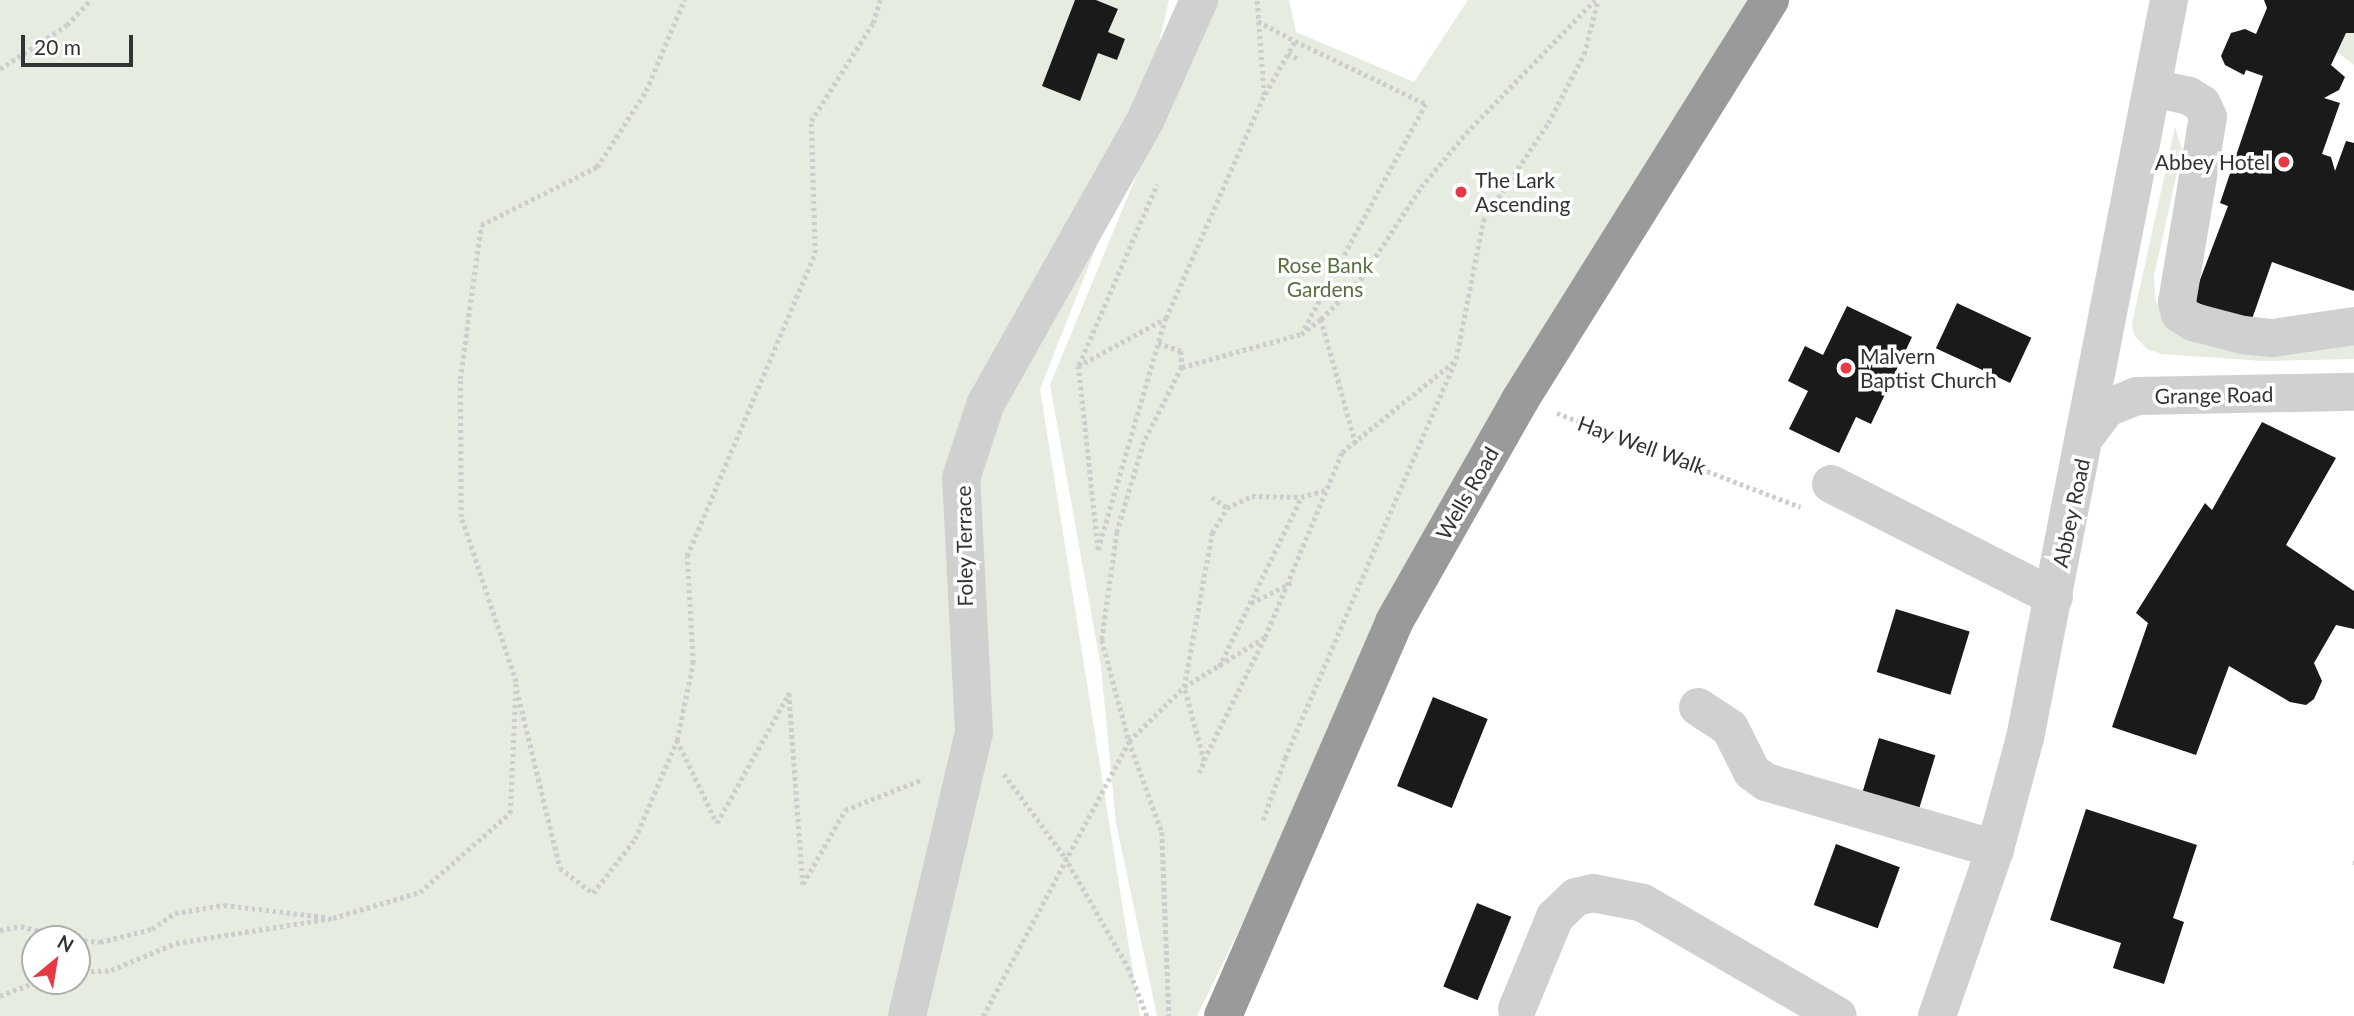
<!DOCTYPE html>
<html>
<head>
<meta charset="utf-8">
<style>
  body { margin:0 }
  #map { position:relative; width:2354px; height:1016px; overflow:hidden; background:#fff; font-family:Lato,sans-serif }
  div>[style] { position:absolute }
  [style*='--x'] { left:calc(var(--x)*1px); top:calc(var(--y)*1px); width:calc(var(--w)*1px); rotate:calc(var(--a)*1deg) }
  .green>* { inset:0; background:#e6ecdf }
  .building>* { inset:0; background:#1a1a1a; transform-origin:0 0 }
  .path>* { height:4.5px; margin-top:-2.25px; transform-origin:0; background:repeating-linear-gradient(90deg,#cdcdcd 0 3.5px,transparent 0 7px) }
  .minor>* { height:38px; margin:-19px; padding:0 19px; transform-origin:19px; border-radius:19px; background:#d0d0d0 }
  .highway>* { height:38px; margin:-19px; padding:0 19px; transform-origin:19px; border-radius:19px; background:#9a9a9a }
  .dots>* { width:19px; height:19px; translate:-50% -50%; box-sizing:border-box; border:4px solid #fff; border-radius:50% }
  span { translate:-50% -50%; white-space:nowrap; text-align:center; line-height:1.15; -webkit-text-stroke:7px #fff; paint-order:stroke }
  .poi-label { font-size:21px; color:#333 }
  .right { translate:-100% -50%; text-align:right }
  .left { translate:0 -50%; text-align:left }
  .park-label { font-size:21px; color:#56703f }
  .street-label { font-size:21px; color:#333 }
  .north { position:absolute; left:21px; top:925px; width:70px; height:70px; box-sizing:border-box; background:#fff; border:2px solid #adadad; border-radius:50%; rotate:30deg; font-size:19px; font-weight:700; line-height:28px; text-align:center; color:#333 }
  .north::after { content:''; display:block; margin:auto; width:24px; height:32px; background:#e63946; clip-path:polygon(50% 0,100% 100%,50% 72%,0 100%) }
  .scale { position:absolute; left:21px; top:35px; width:112px; height:32px; box-sizing:border-box; border:4px solid #333; border-top:0; padding-left:9px; font-size:21px; line-height:24px; white-space:nowrap; color:#333; -webkit-text-stroke:5px #fff; paint-order:stroke }
</style>
</head>
<body>
<div id="map">
  <div class="green">
    <i style="clip-path:polygon(evenodd,0 0,1169px 0,1133px 154px,1040px 389px,1140px 1016px,0 1016px,0 0,35px 939px,77px 939px,77px 981px,35px 981px,35px 939px)"></i>
    <i style="clip-path:polygon(1209px 0,1289px 0,1296px 32px,1414px 82px,1468px 0,1754px 0,1481px 434px,1197px 1016px,1157px 1016px,1116px 823px,1101px 667px,1050px 385px)"></i>
    <i style="clip-path:polygon(2346px 33px,2354px 33px,2354px 65px,2337px 52px)"></i>
    <i style="clip-path:polygon(2175px 127px,2182px 150px,2154px 276px,2155px 299px,2168px 328px,2354px 340px,2354px 359px,2263px 361px,2161px 354px,2147px 349px,2134px 335px,2132px 324px)"></i>
  </div>
  <div class="building">
    <i style="clip-path:polygon(1075px 0,1096px 0,1118px 9px,1108px 32px,1125px 39px,1117px 60px,1098px 53px,1080px 101px,1042px 86px)"></i>
    <i style="clip-path:polygon(2264px 0,2354px 0,2354px 33px,2346px 33px,2331px 65px,2345px 77px,2339px 90px,2324px 98px,2340px 103px,2322px 154px,2331px 157px,2335px 171px,2346px 141px,2354px 143px,2354px 291px,2272px 262px,2251px 322px,2192px 301px,2228px 206px,2220px 203px,2263px 76px,2246px 70px,2244px 75px,2225px 65px,2221px 56px,2231px 33px,2245px 29px,2256px 34px,2267px 8px)"></i>
    <i style="left:1957px;top:303px;width:82px;height:50px;rotate:25deg"></i>
    <i style="clip-path:polygon(1847px 306px,1912px 337px,1871px 424px,1856px 417px,1839px 453px,1789px 429px,1808px 391px,1788px 381px,1805px 346px,1823px 355px)"></i>
    <i style="clip-path:polygon(2262px 422px,2336px 458px,2286px 545px,2354px 591px,2354px 629px,2336px 625px,2314px 663px,2322px 681px,2314px 699px,2306px 705px,2290px 702px,2229px 666px,2196px 755px,2112px 727px,2148px 623px,2136px 613px,2205px 503px,2212px 510px)"></i>
    <i style="left:1896px;top:609px;width:77px;height:66px;rotate:17deg"></i>
    <i style="left:1433px;top:697px;width:59px;height:96px;rotate:22deg"></i>
    <i style="left:1879px;top:738px;width:59px;height:59px;rotate:17deg"></i>
    <i style="clip-path:polygon(2086px 809px,2197px 845px,2173px 918px,2184px 922px,2164px 984px,2113px 968px,2121px 943px,2050px 920px)"></i>
    <i style="left:1836px;top:844px;width:68px;height:65px;rotate:20deg"></i>
    <i style="left:1477px;top:903px;width:37px;height:90px;rotate:22deg"></i>
  </div>
  <div class="path">
    <i style="--x:1258;--y:21;--w:42;--a:28.4"></i>
    <i style="--x:1288;--y:53;--w:13;--a:29"></i>
    <i style="--x:0;--y:69;--w:80;--a:-33.3"></i>
    <i style="--x:67;--y:25;--w:34;--a:-47"></i>
    <i style="--x:1265;--y:94;--w:61;--a:-60.5"></i>
    <i style="--x:1295;--y:41;--w:145;--a:25.7"></i>
    <i style="--x:1426;--y:104;--w:257;--a:118.4"></i>
    <i style="--x:1166;--y:318;--w:242;--a:106.3"></i>
    <i style="--x:1098;--y:550;--w:185;--a:-96.2"></i>
    <i style="--x:1078;--y:366;--w:100;--a:-28.6"></i>
    <i style="--x:1166;--y:318;--w:244;--a:-66.3"></i>
    <i style="--x:1264;--y:95;--w:95;--a:-94.2"></i>
    <i style="--x:1321;--y:319;--w:130;--a:74.4"></i>
    <i style="--x:1158;--y:343;--w:24;--a:19"></i>
    <i style="--x:1181;--y:351;--w:16;--a:86"></i>
    <i style="--x:1182;--y:367;--w:84;--a:116.9"></i>
    <i style="--x:1144;--y:442;--w:94;--a:106.7"></i>
    <i style="--x:1117;--y:532;--w:109;--a:97.9"></i>
    <i style="--x:1102;--y:640;--w:105;--a:75"></i>
    <i style="--x:1129;--y:741;--w:97;--a:70.1"></i>
    <i style="--x:1162;--y:832;--w:184;--a:87.8"></i>
    <i style="--x:1079;--y:365;--w:197;--a:-66.7"></i>
    <i style="--x:1182;--y:367;--w:123;--a:-15.5"></i>
    <i style="--x:1301;--y:334;--w:25;--a:-37"></i>
    <i style="--x:1321;--y:319;--w:55;--a:-45"></i>
    <i style="--x:1360;--y:280;--w:111;--a:-56.7"></i>
    <i style="--x:1421;--y:187;--w:70;--a:-50.2"></i>
    <i style="--x:1466;--y:133;--w:185;--a:-45.9"></i>
    <i style="--x:1557;--y:413;--w:261;--a:21.1"></i>
    <i style="--x:1212;--y:497;--w:19;--a:36"></i>
    <i style="--x:1251;--y:603;--w:45;--a:-26.6"></i>
    <i style="--x:1265;--y:638;--w:137;--a:116.4"></i>
    <i style="--x:1204;--y:761;--w:77;--a:-105.1"></i>
    <i style="--x:1184;--y:687;--w:157;--a:-79.7"></i>
    <i style="--x:1212;--y:533;--w:29;--a:-59"></i>
    <i style="--x:1227;--y:508;--w:28;--a:-26"></i>
    <i style="--x:1252;--y:496;--w:49;--a:1.2"></i>
    <i style="--x:1219;--y:667;--w:189;--a:-64.2"></i>
    <i style="--x:1301;--y:497;--w:25;--a:-16"></i>
    <i style="--x:517;--y:690;--w:183;--a:76.4"></i>
    <i style="--x:560;--y:868;--w:41;--a:37.1"></i>
    <i style="--x:593;--y:893;--w:68;--a:-52.1"></i>
    <i style="--x:635;--y:839;--w:108;--a:-67"></i>
    <i style="--x:677;--y:740;--w:79;--a:-78.3"></i>
    <i style="--x:693;--y:663;--w:107;--a:-93.2"></i>
    <i style="--x:687;--y:556;--w:329;--a:-67.1"></i>
    <i style="--x:815;--y:253;--w:132;--a:-91.7"></i>
    <i style="--x:811;--y:121;--w:116;--a:-57.7"></i>
    <i style="--x:873;--y:23;--w:24;--a:-73"></i>
    <i style="--x:677;--y:740;--w:92;--a:64.3"></i>
    <i style="--x:717;--y:823;--w:149;--a:-61"></i>
    <i style="--x:789;--y:693;--w:192;--a:85.8"></i>
    <i style="--x:803;--y:884;--w:85;--a:-60.4"></i>
    <i style="--x:845;--y:810;--w:84;--a:-21.7"></i>
    <i style="--x:1199;--y:773;--w:13;--a:-67"></i>
    <i style="--x:1004;--y:774;--w:103;--a:53.7"></i>
    <i style="--x:1065;--y:857;--w:127;--a:60.2"></i>
    <i style="--x:1128;--y:967;--w:53;--a:68.8"></i>
    <i style="--x:1263;--y:820;--w:66;--a:-70.5"></i>
    <i style="--x:1285;--y:758;--w:434;--a:-66.8"></i>
    <i style="--x:1456;--y:359;--w:141;--a:-78.9"></i>
    <i style="--x:1483;--y:221;--w:118;--a:-56.4"></i>
    <i style="--x:1548;--y:123;--w:78;--a:-62.4"></i>
    <i style="--x:1584;--y:54;--w:56;--a:-75.5"></i>
    <i style="--x:2353;--y:863;--w:1;--a:0"></i>
    <i style="--x:0;--y:930;--w:21;--a:-11"></i>
    <i style="--x:21;--y:926;--w:49;--a:15.5"></i>
    <i style="--x:77;--y:940;--w:23;--a:5"></i>
    <i style="--x:100;--y:942;--w:54;--a:-14"></i>
    <i style="--x:152;--y:929;--w:28;--a:-35"></i>
    <i style="--x:175;--y:913;--w:50;--a:-9.3"></i>
    <i style="--x:224;--y:905;--w:102;--a:6.8"></i>
    <i style="--x:77;--y:972;--w:34;--a:-3"></i>
    <i style="--x:111;--y:970;--w:70;--a:-22.6"></i>
    <i style="--x:176;--y:943;--w:159;--a:-9"></i>
    <i style="--x:333;--y:918;--w:91;--a:-16.6"></i>
    <i style="--x:420;--y:892;--w:120;--a:-41.3"></i>
    <i style="--x:510;--y:813;--w:131;--a:-87.4"></i>
    <i style="--x:516;--y:682;--w:174;--a:-108.4"></i>
    <i style="--x:461;--y:517;--w:138;--a:-90.4"></i>
    <i style="--x:460;--y:379;--w:155;--a:-82.2"></i>
    <i style="--x:481;--y:225;--w:130;--a:-26.6"></i>
    <i style="--x:597;--y:167;--w:90;--a:-57.2"></i>
    <i style="--x:646;--y:91;--w:99;--a:-67.3"></i>
    <i style="--x:0;--y:996;--w:41;--a:-21.5"></i>
    <i style="--x:983;--y:1016;--w:311;--a:-62"></i>
    <i style="--x:1129;--y:741;--w:77;--a:-44.5"></i>
    <i style="--x:1184;--y:687;--w:95;--a:-31.7"></i>
    <i style="--x:1265;--y:637;--w:200;--a:-67.4"></i>
    <i style="--x:1342;--y:452;--w:146;--a:-38.9"></i>
  </div>
  <div class="minor">
    <i style="--x:2152;--y:88;--w:38;--a:12"></i>
    <i style="--x:2189;--y:96;--w:15;--a:32"></i>
    <i style="--x:2202;--y:104;--w:14;--a:65"></i>
    <i style="--x:2208;--y:117;--w:188;--a:99.5"></i>
    <i style="--x:2177;--y:302;--w:12;--a:76"></i>
    <i style="--x:2180;--y:314;--w:15;--a:32"></i>
    <i style="--x:2193;--y:322;--w:52;--a:14.6"></i>
    <i style="--x:2243;--y:335;--w:30;--a:6"></i>
    <i style="--x:2273;--y:338;--w:82;--a:-8.4"></i>
    <i style="--x:2088;--y:433;--w:31;--a:-53"></i>
    <i style="--x:2107;--y:408;--w:32;--a:-22"></i>
    <i style="--x:2137;--y:396;--w:217;--a:-1.1"></i>
    <i style="--x:1831;--y:484;--w:250;--a:26.9"></i>
    <i style="--x:1698;--y:707;--w:38;--a:33"></i>
    <i style="--x:1730;--y:728;--w:49;--a:63.4"></i>
    <i style="--x:1752;--y:772;--w:17;--a:36"></i>
    <i style="--x:1766;--y:782;--w:239;--a:16.3"></i>
    <i style="--x:1517;--y:1009;--w:100;--a:-67.6"></i>
    <i style="--x:1555;--y:917;--w:29;--a:-44"></i>
    <i style="--x:1576;--y:897;--w:17;--a:-13"></i>
    <i style="--x:1593;--y:893;--w:51;--a:11.3"></i>
    <i style="--x:1643;--y:903;--w:225;--a:30.1"></i>
    <i style="--x:907;--y:1016;--w:292;--a:-76.7"></i>
    <i style="--x:974;--y:732;--w:254;--a:-92.9"></i>
    <i style="--x:961;--y:478;--w:79;--a:-71.6"></i>
    <i style="--x:986;--y:403;--w:324;--a:-60.6"></i>
    <i style="--x:1145;--y:121;--w:133;--a:-65.9"></i>
    <i style="--x:1937;--y:1016;--w:177;--a:-70.8"></i>
    <i style="--x:1995;--y:849;--w:115;--a:-74.9"></i>
    <i style="--x:2025;--y:738;--w:752;--a:-78.96"></i>
  </div>
  <div class="highway">
    <i style="--x:1223;--y:1016;--w:430;--a:-66.5"></i>
    <i style="--x:1394;--y:622;--w:255;--a:-60.4"></i>
    <i style="--x:1520;--y:400;--w:472;--a:-58"></i>
  </div>
  <div class="dots">
    <i style="left:2284px;top:162px;background:#e63946"></i>
    <i style="left:1461px;top:192px;background:#e63946"></i>
    <i style="left:1846px;top:368px;background:#e63946"></i>
  </div>
  <div class="poi-label">
    <span class="right" style="left:2270px;top:162px">Abbey Hotel</span>
    <span class="left" style="left:1475px;top:192px">The Lark<br>Ascending</span>
    <span class="left" style="left:1860px;top:368px">Malvern<br>Baptist Church</span>
  </div>
  <div class="park-label">
    <span style="left:1325px;top:277px">Rose Bank<br>Gardens</span>
  </div>
  <div class="street-label">
    <span style="left:2214px;top:395px;rotate:-1deg">Grange Road</span>
    <span style="left:1642px;top:445px;rotate:20deg">Hay Well Walk</span>
    <span style="left:1467px;top:493px;rotate:-60deg">Wells Road</span>
    <span style="left:2071px;top:513px;rotate:-78deg">Abbey Road</span>
    <span style="left:964px;top:546px;rotate:-91deg">Foley Terrace</span>
  </div>
  <div class="north">N</div>
  <div class="scale">20 m</div>
</div>
</body>
</html>
